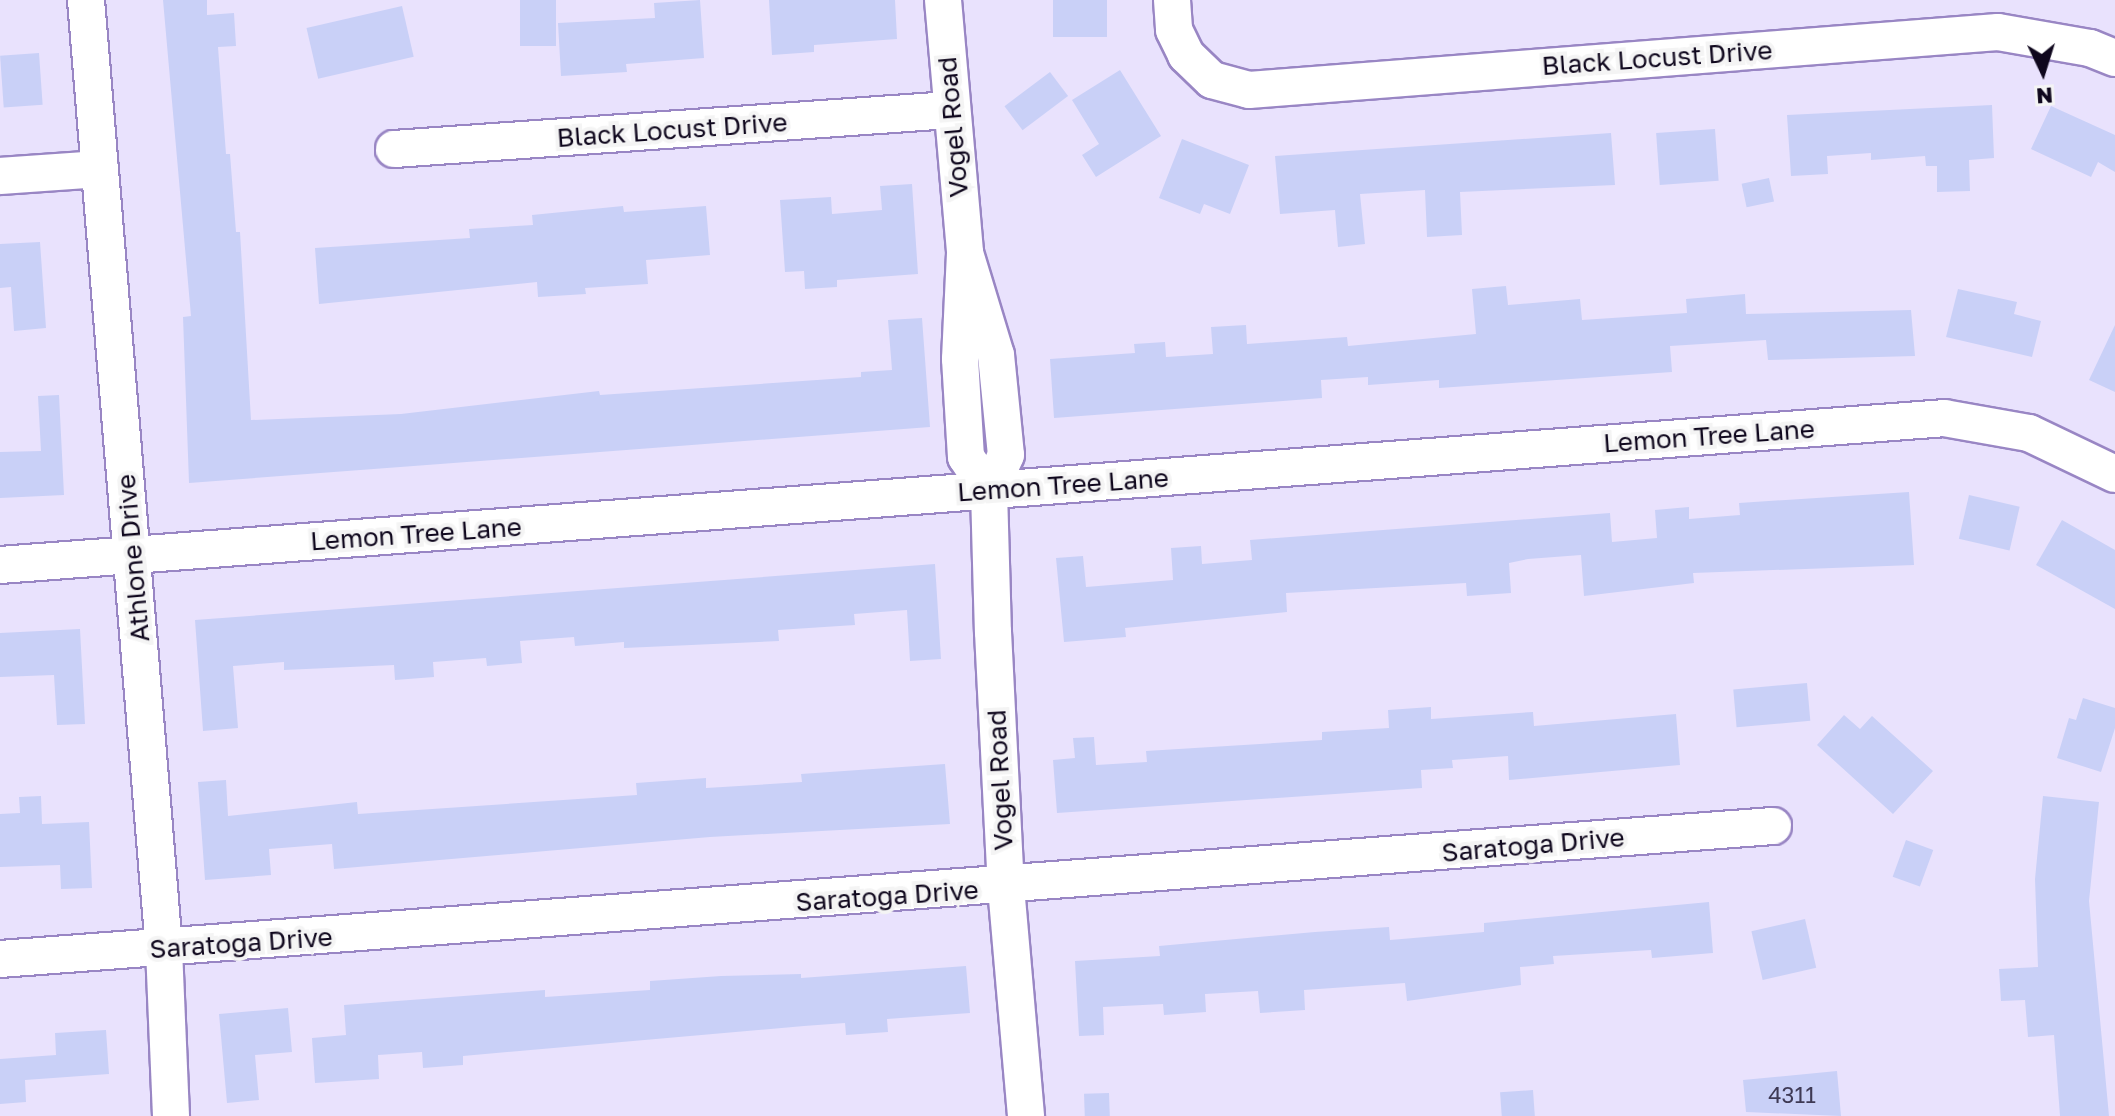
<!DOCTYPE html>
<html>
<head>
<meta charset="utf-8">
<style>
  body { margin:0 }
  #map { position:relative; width:2115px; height:1116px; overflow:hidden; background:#e9e2fd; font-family:"Golos Text",sans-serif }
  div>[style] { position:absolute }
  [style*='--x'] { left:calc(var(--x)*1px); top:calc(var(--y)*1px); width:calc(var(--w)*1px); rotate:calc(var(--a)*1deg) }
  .building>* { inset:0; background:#c9d0f7; transform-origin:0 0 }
  .roads { filter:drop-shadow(2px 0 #9986c4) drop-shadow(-2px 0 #9986c4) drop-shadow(0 2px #9986c4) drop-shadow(0 -2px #9986c4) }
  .minor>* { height:36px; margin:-18px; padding:0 18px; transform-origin:18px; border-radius:18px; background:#fff }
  span { translate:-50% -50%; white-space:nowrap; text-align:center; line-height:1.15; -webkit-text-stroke:8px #f4f4f4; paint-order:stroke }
  .number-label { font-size:22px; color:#3e3954 }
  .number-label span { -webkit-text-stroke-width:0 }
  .street-label { font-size:26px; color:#0f071d }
  .north { position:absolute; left:2003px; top:32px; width:80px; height:80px; -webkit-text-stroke:6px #f4f4f4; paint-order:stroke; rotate:176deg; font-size:22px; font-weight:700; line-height:32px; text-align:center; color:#0f071d }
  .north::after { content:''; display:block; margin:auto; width:28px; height:36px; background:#0f071d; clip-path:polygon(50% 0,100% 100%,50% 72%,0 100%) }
</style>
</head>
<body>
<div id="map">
  <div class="building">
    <i style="clip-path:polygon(163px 0,207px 0,207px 15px,234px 13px,236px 46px,218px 47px,226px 154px,230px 154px,236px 232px,240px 232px,251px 420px,401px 414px,599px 391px,600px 395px,861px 377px,861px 372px,892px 370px,888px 320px,922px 318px,930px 427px,189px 483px,183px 317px,191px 316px)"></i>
    <i style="left:520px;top:0;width:36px;height:46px"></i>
    <i style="clip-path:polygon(700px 0,704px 58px,626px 64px,627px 72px,561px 76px,558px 23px,655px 18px,654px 3px)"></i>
    <i style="clip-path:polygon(769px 0,895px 0,897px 39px,814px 45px,814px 52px,772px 55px)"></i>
    <i style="left:1053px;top:0;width:54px;height:37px"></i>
    <i style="left:402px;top:6px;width:52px;height:98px;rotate:77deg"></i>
    <i style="left:39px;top:53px;width:52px;height:39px;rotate:86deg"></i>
    <i style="clip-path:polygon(1120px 70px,1161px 136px,1096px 177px,1082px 155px,1099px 144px,1072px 100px)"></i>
    <i style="left:1050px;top:72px;width:30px;height:57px;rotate:53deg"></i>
    <i style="clip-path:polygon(1992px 105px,1994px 158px,1969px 160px,1970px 191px,1937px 192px,1937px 166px,1926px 166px,1925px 156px,1871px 160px,1871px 153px,1827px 156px,1828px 174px,1791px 176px,1787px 115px)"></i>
    <i style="clip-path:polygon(2051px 106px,2115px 135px,2115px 172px,2098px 162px,2091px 177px,2031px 149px)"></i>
    <i style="left:1715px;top:129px;width:52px;height:59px;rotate:86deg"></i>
    <i style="clip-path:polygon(1611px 133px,1615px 185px,1460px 192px,1462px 235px,1427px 237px,1425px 190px,1360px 194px,1365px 244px,1338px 247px,1335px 210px,1280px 214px,1275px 156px)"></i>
    <i style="clip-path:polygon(1182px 139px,1249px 165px,1230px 214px,1204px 204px,1200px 214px,1159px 198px)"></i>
    <i style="left:1769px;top:178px;width:24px;height:28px;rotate:78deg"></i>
    <i style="clip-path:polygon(912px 184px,918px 274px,837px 280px,837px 287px,805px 289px,804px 271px,785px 272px,780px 200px,831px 197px,832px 214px,882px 210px,880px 186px)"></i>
    <i style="clip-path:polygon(623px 206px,624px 212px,706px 206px,710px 255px,646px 260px,648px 284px,585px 288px,586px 294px,538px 297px,537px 282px,319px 304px,315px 248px,470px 238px,469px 229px,533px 225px,532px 215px)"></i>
    <i style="clip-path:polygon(40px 242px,46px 328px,14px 331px,11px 287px,0 288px,0 244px)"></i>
    <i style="clip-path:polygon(1506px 286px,1508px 305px,1580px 299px,1582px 320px,1687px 313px,1686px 299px,1745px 294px,1746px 314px,1911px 310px,1915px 356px,1768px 360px,1766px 340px,1670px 346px,1672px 372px,1439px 388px,1439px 380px,1368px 385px,1368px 377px,1321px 380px,1322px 398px,1054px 418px,1050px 359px,1135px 353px,1134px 344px,1165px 342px,1166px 357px,1213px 354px,1211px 327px,1246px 325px,1247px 344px,1347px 337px,1348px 346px,1476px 334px,1472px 289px)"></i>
    <i style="clip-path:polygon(1958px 289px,2017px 302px,2014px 314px,2041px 321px,2032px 357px,1946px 337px)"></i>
    <i style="clip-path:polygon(2115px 325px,2115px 392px,2089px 380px)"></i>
    <i style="clip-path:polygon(59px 395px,64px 495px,0 498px,0 452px,41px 451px,38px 396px)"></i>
    <i style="clip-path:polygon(1909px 492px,1914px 565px,1693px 573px,1694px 583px,1584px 596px,1581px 555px,1528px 559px,1509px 563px,1511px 593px,1467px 596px,1466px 583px,1286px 593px,1287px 612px,1125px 628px,1126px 637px,1064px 642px,1056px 558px,1083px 556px,1086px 587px,1173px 580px,1171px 548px,1201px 546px,1202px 564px,1252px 560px,1250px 540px,1610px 513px,1612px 542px,1657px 538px,1655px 510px,1689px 507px,1689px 519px,1740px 515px,1739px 503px)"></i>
    <i style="left:1969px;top:495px;width:52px;height:45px;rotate:13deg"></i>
    <i style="clip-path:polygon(2062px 520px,2115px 550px,2115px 609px,2036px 565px)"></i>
    <i style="clip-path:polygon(935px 564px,941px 659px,910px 661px,907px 610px,854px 614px,855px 625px,778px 630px,779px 641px,624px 648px,624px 642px,575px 646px,574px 637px,520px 641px,522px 663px,487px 666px,486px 658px,433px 662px,434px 677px,395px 680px,394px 665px,284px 670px,284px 662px,233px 666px,238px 728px,203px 731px,195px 620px)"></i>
    <i style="clip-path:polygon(80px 629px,85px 724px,57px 725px,54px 675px,0 677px,0 633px)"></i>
    <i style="left:1807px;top:683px;width:38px;height:74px;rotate:85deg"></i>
    <i style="clip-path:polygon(2083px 698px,2115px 708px,2115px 728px,2101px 772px,2057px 758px,2069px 718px,2076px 720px)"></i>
    <i style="clip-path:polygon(1431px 707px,1431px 719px,1533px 712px,1534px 726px,1676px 714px,1680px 765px,1509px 780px,1508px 756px,1452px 760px,1453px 768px,1421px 770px,1422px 788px,1057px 813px,1053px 760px,1075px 758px,1073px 738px,1094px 737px,1096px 765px,1147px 762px,1146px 751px,1322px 740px,1322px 732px,1389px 728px,1388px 710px)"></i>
    <i style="clip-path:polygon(1844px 715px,1860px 729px,1872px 716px,1933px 771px,1893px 814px,1817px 745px)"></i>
    <i style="clip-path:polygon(945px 764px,950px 824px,710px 837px,334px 869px,332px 844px,269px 849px,271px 875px,205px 880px,198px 782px,226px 780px,228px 816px,357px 802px,358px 814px,637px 795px,636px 783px,706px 778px,706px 788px,802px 782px,801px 774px)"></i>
    <i style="clip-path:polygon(41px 796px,42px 824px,89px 822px,92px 888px,61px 889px,60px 865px,0 867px,0 814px,20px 813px,19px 797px)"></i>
    <i style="clip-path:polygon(2043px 796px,2099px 802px,2089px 901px,2109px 1116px,2060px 1116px,2054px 1035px,2028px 1037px,2025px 1000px,2001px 1001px,1999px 969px,2038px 967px,2035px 879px)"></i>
    <i style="left:1906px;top:840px;width:29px;height:39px;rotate:20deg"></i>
    <i style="clip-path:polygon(1709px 902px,1713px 953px,1652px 958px,1651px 950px,1553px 956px,1554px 964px,1520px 967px,1521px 985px,1407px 1001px,1405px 983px,1304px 990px,1305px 1010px,1260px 1013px,1258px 991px,1205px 994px,1206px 1012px,1164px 1015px,1163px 1004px,1103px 1007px,1104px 1035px,1079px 1036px,1075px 961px,1160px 956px,1159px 946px,1315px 932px,1389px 927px,1390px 940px,1484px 932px,1484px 923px)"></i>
    <i style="left:1805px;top:919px;width:50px;height:55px;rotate:77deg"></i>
    <i style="clip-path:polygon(966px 966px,970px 1013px,887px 1019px,888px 1032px,846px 1035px,845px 1023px,804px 1026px,463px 1056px,463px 1065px,423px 1068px,422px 1052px,378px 1055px,379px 1079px,315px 1083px,312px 1038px,346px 1035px,344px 1005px,545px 990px,545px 997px,650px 990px,650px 981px,721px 976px,801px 974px,801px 978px)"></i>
    <i style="clip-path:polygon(288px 1008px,292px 1052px,255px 1055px,259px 1100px,227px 1103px,219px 1014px)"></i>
    <i style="clip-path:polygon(106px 1030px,109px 1074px,25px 1080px,26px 1102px,0 1104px,0 1059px,56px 1055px,55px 1033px)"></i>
    <i style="clip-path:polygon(1837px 1071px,1841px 1116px,1746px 1112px,1743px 1080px)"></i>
    <i style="left:1533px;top:1090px;width:26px;height:33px;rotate:86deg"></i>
    <i style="left:1109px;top:1093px;width:23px;height:25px;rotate:88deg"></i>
  </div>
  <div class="roads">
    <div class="minor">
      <i style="--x:86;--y:0;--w:952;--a:85.3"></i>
      <i style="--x:164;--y:949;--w:167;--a:87.6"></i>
      <i style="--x:943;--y:0;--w:254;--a:85"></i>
      <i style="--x:965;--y:253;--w:106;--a:92.7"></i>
      <i style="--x:960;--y:359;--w:98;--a:86.5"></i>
      <i style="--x:966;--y:457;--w:41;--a:55.9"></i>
      <i style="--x:1172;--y:0;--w:30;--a:86"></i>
      <i style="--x:1174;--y:30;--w:28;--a:64"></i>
      <i style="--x:1186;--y:55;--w:36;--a:44"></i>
      <i style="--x:1212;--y:80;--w:38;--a:15"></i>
      <i style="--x:1249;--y:90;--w:751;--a:-4.43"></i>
      <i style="--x:1998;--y:32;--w:93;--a:9.9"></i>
      <i style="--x:2090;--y:48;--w:27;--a:22"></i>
      <i style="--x:394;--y:149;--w:557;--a:-4.01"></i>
      <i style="--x:0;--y:176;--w:100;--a:-4"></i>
      <i style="--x:965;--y:253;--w:107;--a:73.1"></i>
      <i style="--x:996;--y:355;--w:100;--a:84.3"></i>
      <i style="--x:1006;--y:455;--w:40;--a:115"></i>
      <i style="--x:989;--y:491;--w:141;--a:88.4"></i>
      <i style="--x:993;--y:632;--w:255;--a:87.1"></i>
      <i style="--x:1006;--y:887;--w:230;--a:85"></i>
      <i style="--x:0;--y:565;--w:1950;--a:-4.32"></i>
      <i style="--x:1944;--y:418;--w:86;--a:10"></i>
      <i style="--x:2029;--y:433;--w:95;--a:25.5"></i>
      <i style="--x:0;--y:959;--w:1778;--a:-4.29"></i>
    </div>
  </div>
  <div class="number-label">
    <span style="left:1792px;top:1095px">4311</span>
  </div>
  <div class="street-label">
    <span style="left:1657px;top:58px;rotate:-4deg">Black Locust Drive</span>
    <span style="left:953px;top:127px;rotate:-95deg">Vogel Road</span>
    <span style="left:672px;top:130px;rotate:-4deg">Black Locust Drive</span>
    <span style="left:1709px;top:436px;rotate:-4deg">Lemon Tree Lane</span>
    <span style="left:1063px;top:485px;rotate:-4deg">Lemon Tree Lane</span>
    <span style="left:416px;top:534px;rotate:-4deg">Lemon Tree Lane</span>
    <span style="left:133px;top:558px;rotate:-95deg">Athlone Drive</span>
    <span style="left:1000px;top:780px;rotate:-93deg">Vogel Road</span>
    <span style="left:1533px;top:845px;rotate:-5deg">Saratoga Drive</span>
    <span style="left:887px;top:896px;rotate:-4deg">Saratoga Drive</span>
    <span style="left:241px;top:943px;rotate:-4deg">Saratoga Drive</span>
  </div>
  <div class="north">N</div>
</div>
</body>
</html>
